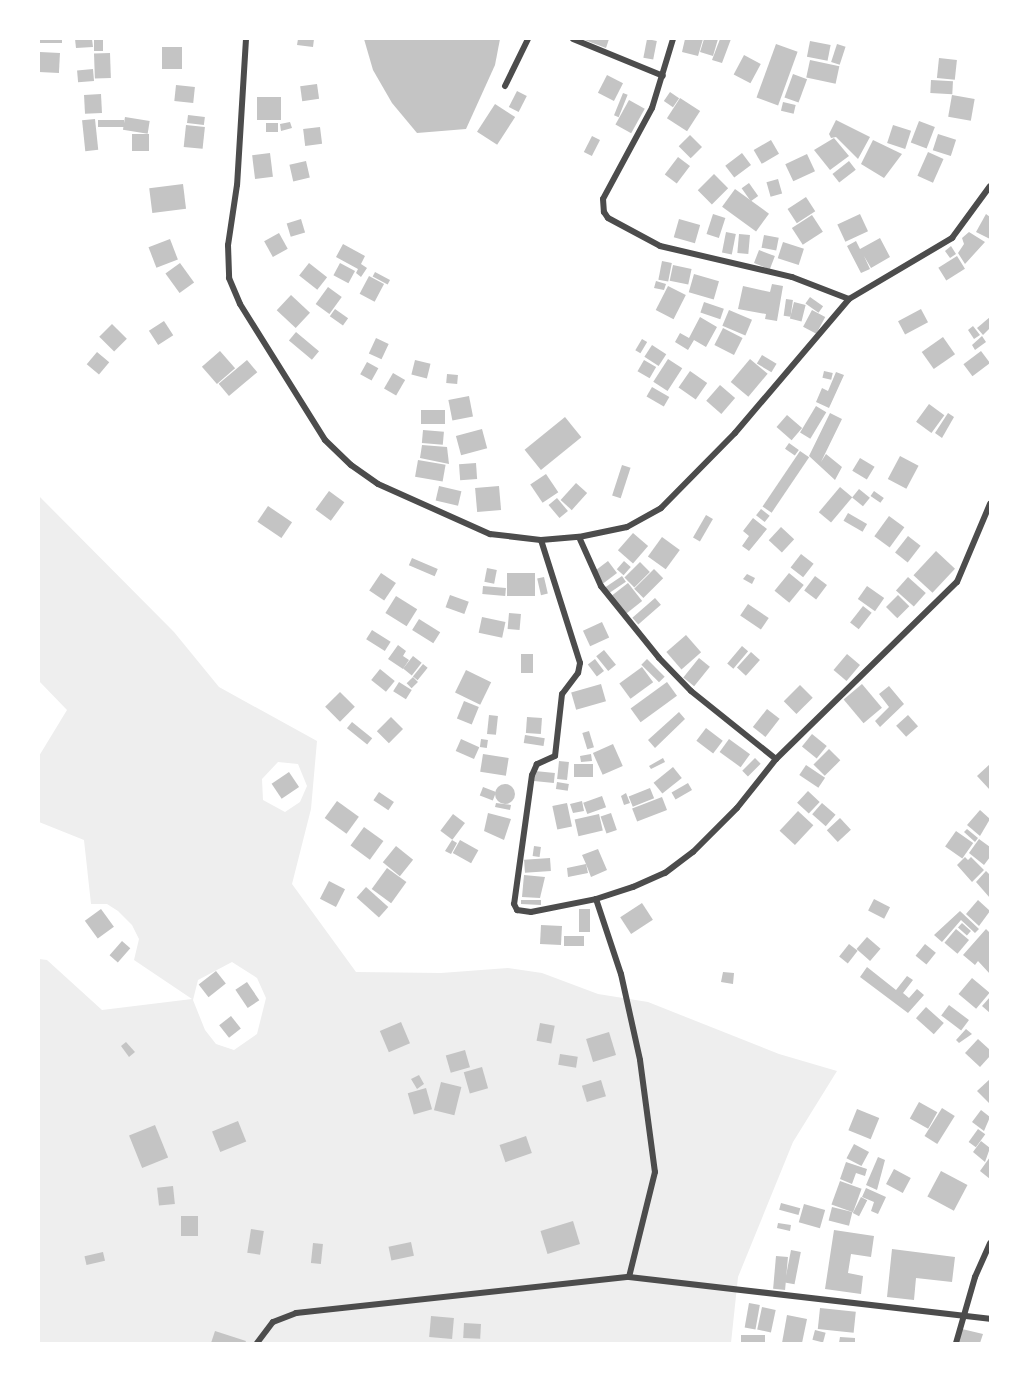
<!DOCTYPE html>
<html>
<head>
<meta charset="utf-8">
<style>
  body { margin:0 }
  #map { position:relative; width:1029px; height:1382px; overflow:hidden; background:#fff; font-family:"Fira Sans Condensed",sans-serif }
  div>[style] { position:absolute }
  [style*='--x'] { left:calc(var(--x)*1px); top:calc(var(--y)*1px); width:calc(var(--w)*1px); rotate:calc(var(--a)*1deg) }
  .green>* { inset:0; background:#eee }
  .building>* { inset:0; background:#c4c4c4; transform-origin:0 0 }
  .round { border-radius:50% }
  .minor>* { height:6px; margin:-3px; padding:0 3px; transform-origin:3px; border-radius:3px; background:#4c4c4c }
  span { translate:-50% -50%; white-space:nowrap; text-align:center; line-height:1.15; -webkit-text-stroke:4.5px #fff; paint-order:stroke }
  .frame { position:absolute; inset:0; border:40px solid #fff; pointer-events:none }
</style>
</head>
<body>
<div id="map">
  <div class="green">
    <i style="clip-path:polygon(evenodd,39px 496px,174px 632px,219px 687px,317px 741px,311px 809px,292px 884px,356px 972px,441px 973px,508px 968px,542px 973px,598px 994px,648px 1002px,779px 1054px,837px 1071px,793px 1142px,738px 1277px,731px 1343px,39px 1343px,39px 959px,47px 960px,102px 1010px,192px 999px,134px 960px,139px 939px,132px 925px,118px 911px,107px 904px,91px 904px,84px 840px,39px 822px,39px 756px,67px 710px,39px 681px,39px 496px,278px 762px,298px 764px,307px 786px,300px 802px,285px 812px,263px 800px,262px 779px,278px 762px,39px 496px,232px 962px,257px 978px,266px 998px,257px 1034px,234px 1050px,216px 1044px,205px 1030px,193px 1000px,198px 980px,232px 962px)"></i>
  </div>
  <div class="building">
    <i style="left:40px;top:39px;width:22px;height:4px"></i>
    <i style="clip-path:polygon(75px 39px,92px 39px,93px 47px,76px 48px)"></i>
    <i style="left:94px;top:39px;width:9px;height:12px"></i>
    <i style="clip-path:polygon(298px 39px,314px 39px,313px 47px,297px 45px)"></i>
    <i style="clip-path:polygon(364px 39px,500px 39px,495px 65px,466px 129px,417px 133px,392px 103px,373px 70px)"></i>
    <i style="clip-path:polygon(582px 39px,609px 39px,606px 48px)"></i>
    <i style="left:647px;top:39px;width:10px;height:19px;rotate:11deg"></i>
    <i style="clip-path:polygon(685px 39px,703px 39px,698px 56px,682px 52px)"></i>
    <i style="clip-path:polygon(704px 39px,718px 39px,713px 56px,700px 52px)"></i>
    <i style="clip-path:polygon(720px 39px,731px 39px,722px 63px,712px 60px)"></i>
    <i style="left:810px;top:41px;width:21px;height:16px;rotate:11deg"></i>
    <i style="left:776px;top:44px;width:23px;height:57px;rotate:20deg"></i>
    <i style="left:837px;top:44px;width:9px;height:19px;rotate:18deg"></i>
    <i style="left:162px;top:47px;width:20px;height:22px"></i>
    <i style="left:40px;top:52px;width:20px;height:20px;rotate:3deg"></i>
    <i style="left:110px;top:53px;width:25px;height:16px;rotate:88deg"></i>
    <i style="left:744px;top:55px;width:19px;height:22px;rotate:28deg"></i>
    <i style="left:939px;top:58px;width:18px;height:20px;rotate:6deg"></i>
    <i style="left:810px;top:60px;width:30px;height:18px;rotate:12deg"></i>
    <i style="left:93px;top:69px;width:12px;height:16px;rotate:85deg"></i>
    <i style="left:793px;top:74px;width:15px;height:25px;rotate:20deg"></i>
    <i style="left:607px;top:75px;width:18px;height:20px;rotate:27deg"></i>
    <i style="left:931px;top:80px;width:22px;height:13px;rotate:3deg"></i>
    <i style="left:317px;top:84px;width:15px;height:17px;rotate:82deg"></i>
    <i style="left:176px;top:85px;width:19px;height:16px;rotate:6deg"></i>
    <i style="left:517px;top:91px;width:11px;height:18px;rotate:27deg"></i>
    <i style="left:670px;top:92px;width:11px;height:11px;rotate:34deg"></i>
    <i style="left:623px;top:93px;width:5px;height:24px;rotate:22deg"></i>
    <i style="left:101px;top:94px;width:19px;height:17px;rotate:87deg"></i>
    <i style="left:952px;top:95px;width:23px;height:22px;rotate:10deg"></i>
    <i style="left:281px;top:97px;width:23px;height:24px;rotate:90deg"></i>
    <i style="left:680px;top:98px;width:24px;height:24px;rotate:33deg"></i>
    <i style="left:629px;top:100px;width:18px;height:28px;rotate:29deg"></i>
    <i style="left:783px;top:102px;width:13px;height:9px;rotate:13deg"></i>
    <i style="left:495px;top:104px;width:24px;height:33px;rotate:33deg"></i>
    <i style="left:188px;top:115px;width:17px;height:8px;rotate:7deg"></i>
    <i style="left:125px;top:117px;width:25px;height:13px;rotate:9deg"></i>
    <i style="left:95px;top:119px;width:31px;height:13px;rotate:84deg"></i>
    <i style="left:98px;top:120px;width:26px;height:7px"></i>
    <i style="clip-path:polygon(836px 120px,870px 137px,858px 159px,836px 137px,831px 138px,829px 134px)"></i>
    <i style="left:919px;top:121px;width:17px;height:23px;rotate:21deg"></i>
    <i style="clip-path:polygon(290px 122px,292px 128px,281px 131px,280px 124px)"></i>
    <i style="left:266px;top:123px;width:12px;height:9px"></i>
    <i style="left:186px;top:125px;width:19px;height:22px;rotate:6deg"></i>
    <i style="left:893px;top:125px;width:19px;height:19px;rotate:18deg"></i>
    <i style="left:320px;top:127px;width:17px;height:17px;rotate:83deg"></i>
    <i style="left:132px;top:134px;width:17px;height:17px"></i>
    <i style="left:938px;top:134px;width:19px;height:17px;rotate:18deg"></i>
    <i style="left:690px;top:135px;width:17px;height:16px;rotate:45deg"></i>
    <i style="left:592px;top:136px;width:9px;height:18px;rotate:27deg"></i>
    <i style="clip-path:polygon(834px 138px,849px 156px,830px 170px,814px 150px)"></i>
    <i style="left:771px;top:140px;width:16px;height:20px;rotate:60deg"></i>
    <i style="clip-path:polygon(873px 140px,902px 154px,884px 178px,861px 164px)"></i>
    <i style="left:928px;top:152px;width:17px;height:26px;rotate:24deg"></i>
    <i style="left:270px;top:153px;width:24px;height:18px;rotate:83deg"></i>
    <i style="left:742px;top:153px;width:15px;height:21px;rotate:53deg"></i>
    <i style="left:807px;top:154px;width:19px;height:24px;rotate:65deg"></i>
    <i style="left:678px;top:157px;width:15px;height:22px;rotate:37deg"></i>
    <i style="left:306px;top:161px;width:17px;height:17px;rotate:77deg"></i>
    <i style="left:849px;top:161px;width:11px;height:21px;rotate:52deg"></i>
    <i style="left:714px;top:174px;width:20px;height:23px;rotate:45deg"></i>
    <i style="left:778px;top:179px;width:15px;height:12px;rotate:74deg"></i>
    <i style="left:749px;top:183px;width:16px;height:9px;rotate:55deg"></i>
    <i style="left:183px;top:184px;width:25px;height:34px;rotate:83deg"></i>
    <i style="left:735px;top:189px;width:42px;height:22px;rotate:36deg"></i>
    <i style="left:806px;top:197px;width:17px;height:22px;rotate:57deg"></i>
    <i style="left:713px;top:214px;width:13px;height:21px;rotate:18deg"></i>
    <i style="left:860px;top:214px;width:19px;height:25px;rotate:65deg"></i>
    <i style="clip-path:polygon(986px 214px,990px 217px,990px 239px,976px 232px)"></i>
    <i style="left:812px;top:215px;width:20px;height:24px;rotate:57deg"></i>
    <i style="left:301px;top:219px;width:14px;height:15px;rotate:73deg"></i>
    <i style="left:679px;top:219px;width:22px;height:19px;rotate:16deg"></i>
    <i style="left:726px;top:232px;width:10px;height:21px;rotate:11deg"></i>
    <i style="clip-path:polygon(969px 232px,985px 242px,965px 264px,958px 253px,964px 244px,962px 238px)"></i>
    <i style="left:279px;top:233px;width:18px;height:17px;rotate:61deg"></i>
    <i style="left:739px;top:234px;width:11px;height:19px;rotate:5deg"></i>
    <i style="left:764px;top:235px;width:15px;height:13px;rotate:11deg"></i>
    <i style="clip-path:polygon(880px 238px,890px 257px,871px 268px,864px 256px,870px 269px,861px 273px,847px 246px,856px 241px,860px 249px)"></i>
    <i style="left:170px;top:239px;width:22px;height:23px;rotate:69deg"></i>
    <i style="left:783px;top:242px;width:22px;height:17px;rotate:18deg"></i>
    <i style="clip-path:polygon(343px 244px,365px 256px,361px 264px,367px 268px,361px 277px,356px 273px,358px 269px,336px 257px)"></i>
    <i style="clip-path:polygon(951px 246px,956px 254px,950px 258px,945px 251px)"></i>
    <i style="left:759px;top:250px;width:17px;height:14px;rotate:21deg"></i>
    <i style="left:957px;top:256px;width:15px;height:22px;rotate:58deg"></i>
    <i style="left:662px;top:261px;width:10px;height:19px;rotate:11deg"></i>
    <i style="left:180px;top:263px;width:24px;height:18px;rotate:54deg"></i>
    <i style="left:309px;top:263px;width:23px;height:16px;rotate:38deg"></i>
    <i style="left:340px;top:263px;width:17px;height:14px;rotate:28deg"></i>
    <i style="left:673px;top:265px;width:19px;height:16px;rotate:12deg"></i>
    <i style="left:375px;top:272px;width:17px;height:5px;rotate:28deg"></i>
    <i style="left:694px;top:274px;width:26px;height:19px;rotate:16deg"></i>
    <i style="left:369px;top:276px;width:17px;height:20px;rotate:28deg"></i>
    <i style="clip-path:polygon(656px 281px,666px 284px,664px 290px,654px 288px)"></i>
    <i style="clip-path:polygon(772px 284px,783px 286px,777px 321px,765px 319px,766px 314px,738px 309px,743px 286px,770px 292px)"></i>
    <i style="left:668px;top:286px;width:20px;height:27px;rotate:27deg"></i>
    <i style="left:328px;top:287px;width:17px;height:21px;rotate:36deg"></i>
    <i style="left:291px;top:295px;width:26px;height:21px;rotate:43deg"></i>
    <i style="left:810px;top:297px;width:16px;height:8px;rotate:35deg"></i>
    <i style="left:786px;top:299px;width:7px;height:17px;rotate:8deg"></i>
    <i style="left:704px;top:302px;width:21px;height:11px;rotate:19deg"></i>
    <i style="left:794px;top:302px;width:12px;height:17px;rotate:14deg"></i>
    <i style="left:335px;top:309px;width:16px;height:9px;rotate:35deg"></i>
    <i style="left:921px;top:309px;width:15px;height:26px;rotate:62deg"></i>
    <i style="left:729px;top:310px;width:25px;height:17px;rotate:23deg"></i>
    <i style="left:812px;top:310px;width:15px;height:19px;rotate:28deg"></i>
    <i style="clip-path:polygon(700px 317px,717px 327px,706px 347px,694px 340px,688px 350px,675px 342px,680px 333px,689px 338px)"></i>
    <i style="clip-path:polygon(990px 317px,990px 328px,983px 335px,977px 328px)"></i>
    <i style="left:164px;top:321px;width:17px;height:18px;rotate:57deg"></i>
    <i style="left:112px;top:324px;width:21px;height:18px;rotate:45deg"></i>
    <i style="clip-path:polygon(973px 326px,980px 335px,974px 339px,968px 330px)"></i>
    <i style="left:723px;top:328px;width:22px;height:19px;rotate:27deg"></i>
    <i style="left:296px;top:332px;width:30px;height:11px;rotate:40deg"></i>
    <i style="clip-path:polygon(982px 336px,986px 342px,975px 350px,972px 345px)"></i>
    <i style="left:943px;top:337px;width:21px;height:26px;rotate:55deg"></i>
    <i style="left:376px;top:338px;width:14px;height:17px;rotate:25deg"></i>
    <i style="left:642px;top:339px;width:6px;height:13px;rotate:31deg"></i>
    <i style="left:652px;top:345px;width:17px;height:14px;rotate:33deg"></i>
    <i style="left:220px;top:351px;width:23px;height:24px;rotate:49deg"></i>
    <i style="left:981px;top:351px;width:15px;height:22px;rotate:53deg"></i>
    <i style="left:97px;top:352px;width:16px;height:16px;rotate:40deg"></i>
    <i style="left:762px;top:355px;width:17px;height:10px;rotate:31deg"></i>
    <i style="left:668px;top:359px;width:17px;height:27px;rotate:33deg"></i>
    <i style="left:750px;top:359px;width:23px;height:30px;rotate:40deg"></i>
    <i style="left:247px;top:360px;width:16px;height:37px;rotate:50deg"></i>
    <i style="left:415px;top:360px;width:16px;height:15px;rotate:14deg"></i>
    <i style="left:644px;top:360px;width:14px;height:13px;rotate:30deg"></i>
    <i style="left:367px;top:362px;width:13px;height:14px;rotate:29deg"></i>
    <i style="left:690px;top:371px;width:21px;height:20px;rotate:35deg"></i>
    <i style="left:824px;top:371px;width:9px;height:7px;rotate:13deg"></i>
    <i style="clip-path:polygon(836px 372px,844px 375px,829px 408px,816px 402px,822px 388px,828px 391px)"></i>
    <i style="left:393px;top:373px;width:14px;height:18px;rotate:30deg"></i>
    <i style="left:447px;top:374px;width:11px;height:9px;rotate:5deg"></i>
    <i style="left:720px;top:385px;width:20px;height:21px;rotate:41deg"></i>
    <i style="left:652px;top:387px;width:20px;height:11px;rotate:30deg"></i>
    <i style="left:469px;top:396px;width:21px;height:21px;rotate:79deg"></i>
    <i style="left:929px;top:404px;width:19px;height:22px;rotate:36deg"></i>
    <i style="left:816px;top:406px;width:12px;height:31px;rotate:31deg"></i>
    <i style="left:421px;top:410px;width:24px;height:14px"></i>
    <i style="clip-path:polygon(830px 413px,842px 419px,821px 462px,826px 454px,842px 467px,835px 480px,809px 456px)"></i>
    <i style="clip-path:polygon(948px 413px,954px 417px,942px 438px,935px 433px)"></i>
    <i style="left:787px;top:415px;width:20px;height:16px;rotate:41deg"></i>
    <i style="left:565px;top:417px;width:26px;height:52px;rotate:51deg"></i>
    <i style="left:482px;top:429px;width:20px;height:27px;rotate:75deg"></i>
    <i style="left:423px;top:430px;width:21px;height:13px;rotate:5deg"></i>
    <i style="left:789px;top:443px;width:12px;height:7px;rotate:35deg"></i>
    <i style="clip-path:polygon(422px 445px,447px 447px,449px 464px,420px 458px)"></i>
    <i style="left:800px;top:451px;width:11px;height:67px;rotate:34deg"></i>
    <i style="left:900px;top:456px;width:21px;height:26px;rotate:28deg"></i>
    <i style="left:860px;top:458px;width:17px;height:15px;rotate:31deg"></i>
    <i style="left:418px;top:460px;width:28px;height:17px;rotate:10deg"></i>
    <i style="left:476px;top:463px;width:16px;height:17px;rotate:86deg"></i>
    <i style="left:622px;top:465px;width:9px;height:32px;rotate:18deg"></i>
    <i style="left:546px;top:474px;width:22px;height:19px;rotate:56deg"></i>
    <i style="left:576px;top:483px;width:15px;height:23px;rotate:42deg"></i>
    <i style="left:439px;top:486px;width:23px;height:15px;rotate:13deg"></i>
    <i style="left:499px;top:486px;width:24px;height:24px;rotate:85deg"></i>
    <i style="left:840px;top:487px;width:16px;height:33px;rotate:40deg"></i>
    <i style="left:859px;top:489px;width:14px;height:11px;rotate:39deg"></i>
    <i style="left:329px;top:491px;width:19px;height:23px;rotate:36deg"></i>
    <i style="left:874px;top:491px;width:12px;height:6px;rotate:35deg"></i>
    <i style="left:557px;top:498px;width:17px;height:11px;rotate:50deg"></i>
    <i style="left:268px;top:506px;width:29px;height:19px;rotate:34deg"></i>
    <i style="left:761px;top:509px;width:11px;height:8px;rotate:38deg"></i>
    <i style="left:848px;top:513px;width:22px;height:9px;rotate:30deg"></i>
    <i style="left:706px;top:515px;width:8px;height:26px;rotate:30deg"></i>
    <i style="left:889px;top:516px;width:19px;height:25px;rotate:36deg"></i>
    <i style="clip-path:polygon(753px 518px,767px 529px,749px 551px,742px 546px,749px 536px,743px 531px)"></i>
    <i style="left:781px;top:527px;width:18px;height:18px;rotate:43deg"></i>
    <i style="left:633px;top:533px;width:20px;height:23px;rotate:41deg"></i>
    <i style="left:908px;top:536px;width:16px;height:21px;rotate:38deg"></i>
    <i style="left:662px;top:537px;width:22px;height:24px;rotate:36deg"></i>
    <i style="left:936px;top:551px;width:26px;height:33px;rotate:43deg"></i>
    <i style="left:801px;top:554px;width:16px;height:17px;rotate:38deg"></i>
    <i style="left:412px;top:558px;width:28px;height:8px;rotate:23deg"></i>
    <i style="left:608px;top:561px;width:15px;height:17px;rotate:53deg"></i>
    <i style="left:624px;top:561px;width:9px;height:11px;rotate:41deg"></i>
    <i style="left:640px;top:562px;width:14px;height:22px;rotate:45deg"></i>
    <i style="left:487px;top:568px;width:10px;height:14px;rotate:11deg"></i>
    <i style="left:654px;top:569px;width:13px;height:28px;rotate:45deg"></i>
    <i style="left:381px;top:573px;width:18px;height:21px;rotate:34deg"></i>
    <i style="left:507px;top:573px;width:28px;height:23px"></i>
    <i style="left:789px;top:573px;width:19px;height:23px;rotate:39deg"></i>
    <i style="clip-path:polygon(747px 574px,755px 578px,752px 584px,743px 579px)"></i>
    <i style="left:622px;top:576px;width:7px;height:21px;rotate:56deg"></i>
    <i style="left:815px;top:576px;width:15px;height:18px;rotate:37deg"></i>
    <i style="left:544px;top:577px;width:17px;height:7px;rotate:77deg"></i>
    <i style="left:908px;top:577px;width:24px;height:18px;rotate:42deg"></i>
    <i style="left:628px;top:583px;width:23px;height:22px;rotate:52deg"></i>
    <i style="left:483px;top:586px;width:23px;height:8px;rotate:5deg"></i>
    <i style="left:867px;top:586px;width:21px;height:16px;rotate:35deg"></i>
    <i style="left:450px;top:595px;width:20px;height:13px;rotate:20deg"></i>
    <i style="left:898px;top:595px;width:16px;height:17px;rotate:45deg"></i>
    <i style="left:396px;top:596px;width:25px;height:20px;rotate:32deg"></i>
    <i style="left:655px;top:598px;width:9px;height:30px;rotate:49deg"></i>
    <i style="left:748px;top:604px;width:25px;height:14px;rotate:34deg"></i>
    <i style="left:863px;top:606px;width:11px;height:21px;rotate:38deg"></i>
    <i style="left:509px;top:613px;width:12px;height:16px;rotate:5deg"></i>
    <i style="left:482px;top:617px;width:24px;height:16px;rotate:12deg"></i>
    <i style="left:419px;top:619px;width:25px;height:13px;rotate:32deg"></i>
    <i style="left:602px;top:622px;width:17px;height:21px;rotate:65deg"></i>
    <i style="left:372px;top:630px;width:22px;height:11px;rotate:32deg"></i>
    <i style="left:686px;top:635px;width:23px;height:26px;rotate:49deg"></i>
    <i style="clip-path:polygon(398px 645px,406px 651px,403px 656px,409px 660px,403px 669px,388px 659px)"></i>
    <i style="left:742px;top:646px;width:8px;height:23px;rotate:40deg"></i>
    <i style="left:604px;top:650px;width:19px;height:10px;rotate:51deg"></i>
    <i style="left:751px;top:652px;width:12px;height:21px;rotate:42deg"></i>
    <i style="left:521px;top:654px;width:12px;height:19px"></i>
    <i style="left:847px;top:654px;width:17px;height:21px;rotate:40deg"></i>
    <i style="left:413px;top:656px;width:11px;height:16px;rotate:38deg"></i>
    <i style="left:699px;top:658px;width:14px;height:25px;rotate:39deg"></i>
    <i style="left:595px;top:659px;width:15px;height:9px;rotate:53deg"></i>
    <i style="left:647px;top:659px;width:25px;height:8px;rotate:45deg"></i>
    <i style="left:423px;top:664px;width:6px;height:16px;rotate:39deg"></i>
    <i style="left:642px;top:667px;width:19px;height:28px;rotate:54deg"></i>
    <i style="left:380px;top:669px;width:19px;height:14px;rotate:39deg"></i>
    <i style="left:466px;top:670px;width:28px;height:25px;rotate:26deg"></i>
    <i style="left:413px;top:677px;width:7px;height:9px;rotate:45deg"></i>
    <i style="left:399px;top:682px;width:15px;height:11px;rotate:32deg"></i>
    <i style="left:667px;top:682px;width:17px;height:45px;rotate:54deg"></i>
    <i style="left:601px;top:684px;width:18px;height:31px;rotate:74deg"></i>
    <i style="left:862px;top:684px;width:31px;height:24px;rotate:50deg"></i>
    <i style="left:800px;top:685px;width:18px;height:23px;rotate:45deg"></i>
    <i style="clip-path:polygon(889px 686px,904px 704px,880px 727px,875px 721px,889px 707px,879px 694px)"></i>
    <i style="left:340px;top:692px;width:21px;height:21px;rotate:45deg"></i>
    <i style="left:464px;top:701px;width:16px;height:19px;rotate:22deg"></i>
    <i style="left:767px;top:709px;width:16px;height:23px;rotate:38deg"></i>
    <i style="clip-path:polygon(679px 712px,685px 719px,655px 748px,648px 740px)"></i>
    <i style="left:489px;top:715px;width:9px;height:19px;rotate:6deg"></i>
    <i style="left:908px;top:715px;width:15px;height:16px;rotate:48deg"></i>
    <i style="left:391px;top:717px;width:17px;height:20px;rotate:45deg"></i>
    <i style="left:527px;top:717px;width:15px;height:16px;rotate:4deg"></i>
    <i style="left:352px;top:722px;width:26px;height:8px;rotate:39deg"></i>
    <i style="left:706px;top:728px;width:21px;height:16px;rotate:37deg"></i>
    <i style="left:589px;top:731px;width:17px;height:7px;rotate:73deg"></i>
    <i style="left:812px;top:734px;width:19px;height:16px;rotate:39deg"></i>
    <i style="left:525px;top:735px;width:20px;height:8px;rotate:9deg"></i>
    <i style="left:461px;top:739px;width:20px;height:13px;rotate:24deg"></i>
    <i style="left:481px;top:739px;width:7px;height:8px;rotate:8deg"></i>
    <i style="left:729px;top:739px;width:26px;height:16px;rotate:36deg"></i>
    <i style="left:613px;top:744px;width:24px;height:22px;rotate:66deg"></i>
    <i style="left:829px;top:749px;width:16px;height:22px;rotate:45deg"></i>
    <i style="left:483px;top:754px;width:26px;height:18px;rotate:9deg"></i>
    <i style="clip-path:polygon(591px 754px,592px 761px,581px 762px,580px 756px)"></i>
    <i style="clip-path:polygon(663px 758px,665px 762px,651px 769px,649px 766px)"></i>
    <i style="left:755px;top:758px;width:8px;height:18px;rotate:45deg"></i>
    <i style="left:559px;top:761px;width:10px;height:18px;rotate:6deg"></i>
    <i style="left:593px;top:764px;width:13px;height:19px;rotate:90deg"></i>
    <i style="clip-path:polygon(990px 764px,990px 790px,977px 776px)"></i>
    <i style="left:806px;top:765px;width:23px;height:12px;rotate:34deg"></i>
    <i style="left:673px;top:767px;width:14px;height:25px;rotate:51deg"></i>
    <i style="left:535px;top:771px;width:20px;height:10px;rotate:6deg"></i>
    <i style="left:289px;top:772px;width:18px;height:21px;rotate:56deg"></i>
    <i style="left:557px;top:782px;width:12px;height:7px;rotate:9deg"></i>
    <i style="left:688px;top:783px;width:8px;height:19px;rotate:60deg"></i>
    <i class="round" style="left:495px;top:784px;width:20px;height:20px"></i>
    <i style="left:483px;top:787px;width:14px;height:9px;rotate:21deg"></i>
    <i style="left:650px;top:788px;width:11px;height:23px;rotate:68deg"></i>
    <i style="left:808px;top:791px;width:16px;height:16px;rotate:43deg"></i>
    <i style="left:379px;top:792px;width:18px;height:10px;rotate:34deg"></i>
    <i style="clip-path:polygon(626px 793px,630px 803px,624px 805px,621px 796px)"></i>
    <i style="left:602px;top:796px;width:12px;height:20px;rotate:70deg"></i>
    <i style="left:662px;top:797px;width:14px;height:32px;rotate:69deg"></i>
    <i style="left:337px;top:801px;width:27px;height:21px;rotate:36deg"></i>
    <i style="clip-path:polygon(582px 801px,584px 811px,573px 813px,570px 804px)"></i>
    <i style="clip-path:polygon(496px 803px,511px 805px,510px 810px,495px 807px)"></i>
    <i style="left:567px;top:803px;width:24px;height:15px;rotate:78deg"></i>
    <i style="left:822px;top:803px;width:18px;height:15px;rotate:41deg"></i>
    <i style="clip-path:polygon(980px 810px,990px 819px,980px 836px,967px 825px)"></i>
    <i style="left:798px;top:811px;width:21px;height:27px;rotate:43deg"></i>
    <i style="clip-path:polygon(488px 813px,511px 819px,504px 840px,484px 831px)"></i>
    <i style="left:611px;top:813px;width:18px;height:11px;rotate:71deg"></i>
    <i style="left:453px;top:814px;width:15px;height:21px;rotate:37deg"></i>
    <i style="left:599px;top:814px;width:17px;height:25px;rotate:77deg"></i>
    <i style="left:840px;top:818px;width:16px;height:18px;rotate:47deg"></i>
    <i style="left:364px;top:827px;width:24px;height:23px;rotate:36deg"></i>
    <i style="clip-path:polygon(967px 829px,978px 838px,975px 842px,964px 832px)"></i>
    <i style="left:956px;top:831px;width:21px;height:19px;rotate:35deg"></i>
    <i style="clip-path:polygon(979px 839px,990px 847px,990px 857px,984px 865px,969px 853px)"></i>
    <i style="clip-path:polygon(452px 840px,457px 843px,451px 854px,445px 851px)"></i>
    <i style="left:460px;top:840px;width:21px;height:15px;rotate:29deg"></i>
    <i style="left:396px;top:846px;width:22px;height:21px;rotate:39deg"></i>
    <i style="left:534px;top:846px;width:7px;height:10px;rotate:8deg"></i>
    <i style="clip-path:polygon(598px 849px,607px 870px,591px 877px,586px 864px,588px 873px,568px 877px,567px 868px,586px 864px,582px 855px)"></i>
    <i style="clip-path:polygon(965px 857px,968px 860px,971px 857px,984px 870px,972px 882px,957px 865px)"></i>
    <i style="left:550px;top:858px;width:13px;height:26px;rotate:86deg"></i>
    <i style="left:387px;top:868px;width:24px;height:26px;rotate:36deg"></i>
    <i style="clip-path:polygon(986px 871px,990px 875px,990px 898px,976px 882px)"></i>
    <i style="clip-path:polygon(524px 875px,545px 877px,540px 898px,522px 897px)"></i>
    <i style="left:329px;top:881px;width:18px;height:20px;rotate:27deg"></i>
    <i style="left:366px;top:887px;width:30px;height:14px;rotate:42deg"></i>
    <i style="left:874px;top:899px;width:18px;height:13px;rotate:27deg"></i>
    <i style="clip-path:polygon(521px 900px,541px 900px,541px 905px,521px 904px)"></i>
    <i style="clip-path:polygon(978px 900px,990px 911px,979px 926px,966px 914px)"></i>
    <i style="left:642px;top:903px;width:20px;height:26px;rotate:57deg"></i>
    <i style="left:101px;top:909px;width:22px;height:20px;rotate:54deg"></i>
    <i style="left:579px;top:909px;width:11px;height:23px"></i>
    <i style="clip-path:polygon(960px 911px,979px 929px,975px 933px,961px 920px,942px 942px,934px 935px)"></i>
    <i style="left:962px;top:923px;width:12px;height:6px;rotate:42deg"></i>
    <i style="left:541px;top:925px;width:21px;height:19px;rotate:3deg"></i>
    <i style="left:956px;top:929px;width:17px;height:18px;rotate:40deg"></i>
    <i style="clip-path:polygon(986px 929px,990px 933px,990px 974px,978px 961px,975px 965px,963px 955px)"></i>
    <i style="left:564px;top:936px;width:20px;height:10px"></i>
    <i style="left:867px;top:937px;width:18px;height:16px;rotate:41deg"></i>
    <i style="left:122px;top:941px;width:11px;height:19px;rotate:41deg"></i>
    <i style="left:849px;top:944px;width:11px;height:16px;rotate:38deg"></i>
    <i style="left:925px;top:944px;width:14px;height:15px;rotate:39deg"></i>
    <i style="clip-path:polygon(867px 967px,896px 990px,907px 976px,913px 980px,903px 993px,909px 998px,917px 989px,924px 995px,908px 1013px,860px 977px)"></i>
    <i style="left:216px;top:971px;width:16px;height:22px;rotate:52deg"></i>
    <i style="clip-path:polygon(723px 972px,734px 973px,733px 984px,721px 982px)"></i>
    <i style="left:972px;top:978px;width:23px;height:21px;rotate:40deg"></i>
    <i style="left:247px;top:982px;width:22px;height:14px;rotate:56deg"></i>
    <i style="clip-path:polygon(990px 997px,990px 1013px,982px 1006px)"></i>
    <i style="left:949px;top:1005px;width:25px;height:13px;rotate:37deg"></i>
    <i style="left:926px;top:1007px;width:24px;height:15px;rotate:42deg"></i>
    <i style="left:231px;top:1016px;width:16px;height:15px;rotate:52deg"></i>
    <i style="left:401px;top:1022px;width:23px;height:23px;rotate:67deg"></i>
    <i style="left:540px;top:1023px;width:15px;height:18px;rotate:11deg"></i>
    <i style="clip-path:polygon(966px 1029px,972px 1034px,959px 1043px,956px 1040px)"></i>
    <i style="left:609px;top:1032px;width:24px;height:24px;rotate:73deg"></i>
    <i style="clip-path:polygon(978px 1039px,990px 1050px,990px 1056px,980px 1067px,965px 1053px)"></i>
    <i style="clip-path:polygon(126px 1042px,135px 1052px,129px 1057px,121px 1046px)"></i>
    <i style="left:465px;top:1050px;width:18px;height:20px;rotate:74deg"></i>
    <i style="left:560px;top:1054px;width:18px;height:11px;rotate:9deg"></i>
    <i style="left:482px;top:1067px;width:22px;height:19px;rotate:74deg"></i>
    <i style="clip-path:polygon(419px 1075px,424px 1084px,417px 1089px,411px 1079px)"></i>
    <i style="clip-path:polygon(990px 1079px,990px 1104px,977px 1091px)"></i>
    <i style="left:601px;top:1080px;width:17px;height:20px;rotate:73deg"></i>
    <i style="left:441px;top:1082px;width:21px;height:29px;rotate:14deg"></i>
    <i style="left:426px;top:1088px;width:22px;height:19px;rotate:74deg"></i>
    <i style="left:919px;top:1102px;width:21px;height:19px;rotate:29deg"></i>
    <i style="left:942px;top:1108px;width:15px;height:33px;rotate:32deg"></i>
    <i style="left:857px;top:1109px;width:24px;height:23px;rotate:22deg"></i>
    <i style="clip-path:polygon(981px 1110px,990px 1117px,984px 1131px,972px 1122px)"></i>
    <i style="left:238px;top:1121px;width:22px;height:28px;rotate:68deg"></i>
    <i style="left:155px;top:1125px;width:35px;height:28px;rotate:68deg"></i>
    <i style="left:978px;top:1129px;width:9px;height:16px;rotate:36deg"></i>
    <i style="left:526px;top:1136px;width:18px;height:28px;rotate:71deg"></i>
    <i style="clip-path:polygon(981px 1141px,990px 1148px,985px 1162px,973px 1152px)"></i>
    <i style="left:854px;top:1144px;width:17px;height:16px;rotate:28deg"></i>
    <i style="clip-path:polygon(878px 1157px,885px 1160px,877px 1190px,866px 1185px)"></i>
    <i style="clip-path:polygon(990px 1157px,990px 1179px,980px 1171px)"></i>
    <i style="clip-path:polygon(846px 1162px,867px 1169px,865px 1176px,856px 1173px,852px 1184px,840px 1179px)"></i>
    <i style="left:894px;top:1169px;width:19px;height:17px;rotate:28deg"></i>
    <i style="left:941px;top:1171px;width:30px;height:29px;rotate:28deg"></i>
    <i style="left:840px;top:1181px;width:23px;height:25px;rotate:20deg"></i>
    <i style="left:173px;top:1186px;width:18px;height:16px;rotate:84deg"></i>
    <i style="clip-path:polygon(866px 1188px,886px 1197px,878px 1214px,871px 1211px,874px 1202px,862px 1197px)"></i>
    <i style="left:861px;top:1197px;width:7px;height:18px;rotate:27deg"></i>
    <i style="left:781px;top:1203px;width:20px;height:7px;rotate:15deg"></i>
    <i style="left:804px;top:1204px;width:22px;height:19px;rotate:16deg"></i>
    <i style="left:832px;top:1207px;width:21px;height:14px;rotate:14deg"></i>
    <i style="left:181px;top:1216px;width:17px;height:20px"></i>
    <i style="left:573px;top:1221px;width:24px;height:34px;rotate:73deg"></i>
    <i style="clip-path:polygon(778px 1223px,791px 1225px,790px 1231px,777px 1228px)"></i>
    <i style="left:251px;top:1229px;width:13px;height:24px;rotate:9deg"></i>
    <i style="clip-path:polygon(834px 1230px,874px 1236px,871px 1257px,851px 1254px,848px 1273px,863px 1276px,861px 1294px,825px 1289px)"></i>
    <i style="left:411px;top:1242px;width:14px;height:23px;rotate:78deg"></i>
    <i style="left:313px;top:1243px;width:10px;height:20px;rotate:6deg"></i>
    <i style="clip-path:polygon(892px 1249px,955px 1257px,952px 1282px,916px 1278px,914px 1300px,887px 1297px)"></i>
    <i style="left:791px;top:1250px;width:10px;height:33px;rotate:11deg"></i>
    <i style="left:103px;top:1252px;width:9px;height:19px;rotate:77deg"></i>
    <i style="left:776px;top:1256px;width:12px;height:33px;rotate:5deg"></i>
    <i style="left:749px;top:1303px;width:11px;height:25px;rotate:10deg"></i>
    <i style="left:762px;top:1307px;width:14px;height:23px;rotate:12deg"></i>
    <i style="left:820px;top:1308px;width:36px;height:21px;rotate:6deg"></i>
    <i style="clip-path:polygon(787px 1315px,807px 1319px,802px 1343px,782px 1343px)"></i>
    <i style="left:431px;top:1316px;width:23px;height:21px;rotate:5deg"></i>
    <i style="left:464px;top:1323px;width:17px;height:15px;rotate:3deg"></i>
    <i style="clip-path:polygon(962px 1329px,983px 1334px,980px 1343px,958px 1343px)"></i>
    <i style="left:815px;top:1330px;width:11px;height:10px;rotate:15deg"></i>
    <i style="clip-path:polygon(215px 1331px,246px 1341px,245px 1343px,211px 1343px)"></i>
    <i style="left:741px;top:1335px;width:24px;height:8px"></i>
    <i style="clip-path:polygon(840px 1337px,855px 1338px,855px 1343px,839px 1343px)"></i>
  </div>
  <div class="minor">
    <i style="--x:246;--y:39;--w:146;--a:93.5"></i>
    <i style="--x:237;--y:185;--w:61;--a:98.5"></i>
    <i style="--x:228;--y:245;--w:33;--a:88"></i>
    <i style="--x:229;--y:278;--w:28;--a:67"></i>
    <i style="--x:240;--y:304;--w:160;--a:58"></i>
    <i style="--x:325;--y:440;--w:36;--a:44"></i>
    <i style="--x:351;--y:465;--w:33;--a:35"></i>
    <i style="--x:378;--y:484;--w:123;--a:24.1"></i>
    <i style="--x:490;--y:534;--w:51;--a:6.7"></i>
    <i style="--x:541;--y:540;--w:38;--a:-5"></i>
    <i style="--x:579;--y:537;--w:49;--a:-11.8"></i>
    <i style="--x:627;--y:527;--w:39;--a:-29"></i>
    <i style="--x:661;--y:508;--w:105;--a:-45.4"></i>
    <i style="--x:735;--y:433;--w:176;--a:-49.6"></i>
    <i style="--x:849;--y:299;--w:120;--a:-30.6"></i>
    <i style="--x:952;--y:238;--w:64;--a:-53.8"></i>
    <i style="--x:573;--y:39;--w:97;--a:22.3"></i>
    <i style="--x:673;--y:39;--w:72;--a:106.9"></i>
    <i style="--x:652;--y:108;--w:103;--a:118.3"></i>
    <i style="--x:603;--y:199;--w:13;--a:86"></i>
    <i style="--x:604;--y:212;--w:7;--a:56"></i>
    <i style="--x:608;--y:218;--w:59;--a:28.3"></i>
    <i style="--x:660;--y:246;--w:136;--a:13.2"></i>
    <i style="--x:792;--y:277;--w:61;--a:21.1"></i>
    <i style="--x:505;--y:86;--w:52;--a:-63.9"></i>
    <i style="--x:579;--y:537;--w:54;--a:65.8"></i>
    <i style="--x:601;--y:586;--w:92;--a:51.1"></i>
    <i style="--x:659;--y:658;--w:46;--a:45.9"></i>
    <i style="--x:691;--y:691;--w:109;--a:38.7"></i>
    <i style="--x:541;--y:540;--w:129;--a:72.4"></i>
    <i style="--x:580;--y:663;--w:10;--a:101"></i>
    <i style="--x:578;--y:673;--w:26;--a:127"></i>
    <i style="--x:562;--y:694;--w:62;--a:96.4"></i>
    <i style="--x:555;--y:756;--w:20;--a:156"></i>
    <i style="--x:537;--y:764;--w:12;--a:114"></i>
    <i style="--x:532;--y:775;--w:130;--a:97.9"></i>
    <i style="--x:514;--y:904;--w:7;--a:63"></i>
    <i style="--x:517;--y:910;--w:14;--a:8"></i>
    <i style="--x:531;--y:912;--w:66;--a:-11.3"></i>
    <i style="--x:596;--y:899;--w:39;--a:-18"></i>
    <i style="--x:633;--y:887;--w:35;--a:-24"></i>
    <i style="--x:665;--y:873;--w:35;--a:-37"></i>
    <i style="--x:693;--y:852;--w:62;--a:-45"></i>
    <i style="--x:737;--y:808;--w:63;--a:-51.5"></i>
    <i style="--x:776;--y:759;--w:253;--a:-44.4"></i>
    <i style="--x:957;--y:582;--w:85;--a:-67.1"></i>
    <i style="--x:596;--y:899;--w:79;--a:71.6"></i>
    <i style="--x:621;--y:974;--w:88;--a:77.5"></i>
    <i style="--x:640;--y:1060;--w:113;--a:82.4"></i>
    <i style="--x:655;--y:1172;--w:108;--a:103.9"></i>
    <i style="--x:257;--y:1343;--w:26;--a:-53"></i>
    <i style="--x:273;--y:1322;--w:25;--a:-21"></i>
    <i style="--x:296;--y:1313;--w:335;--a:-6.2"></i>
    <i style="--x:629;--y:1277;--w:363;--a:6.6"></i>
    <i style="--x:956;--y:1343;--w:69;--a:-73.9"></i>
    <i style="--x:975;--y:1277;--w:37;--a:-66"></i>
  </div>
  <div class="frame"></div>
</div>
</body>
</html>
